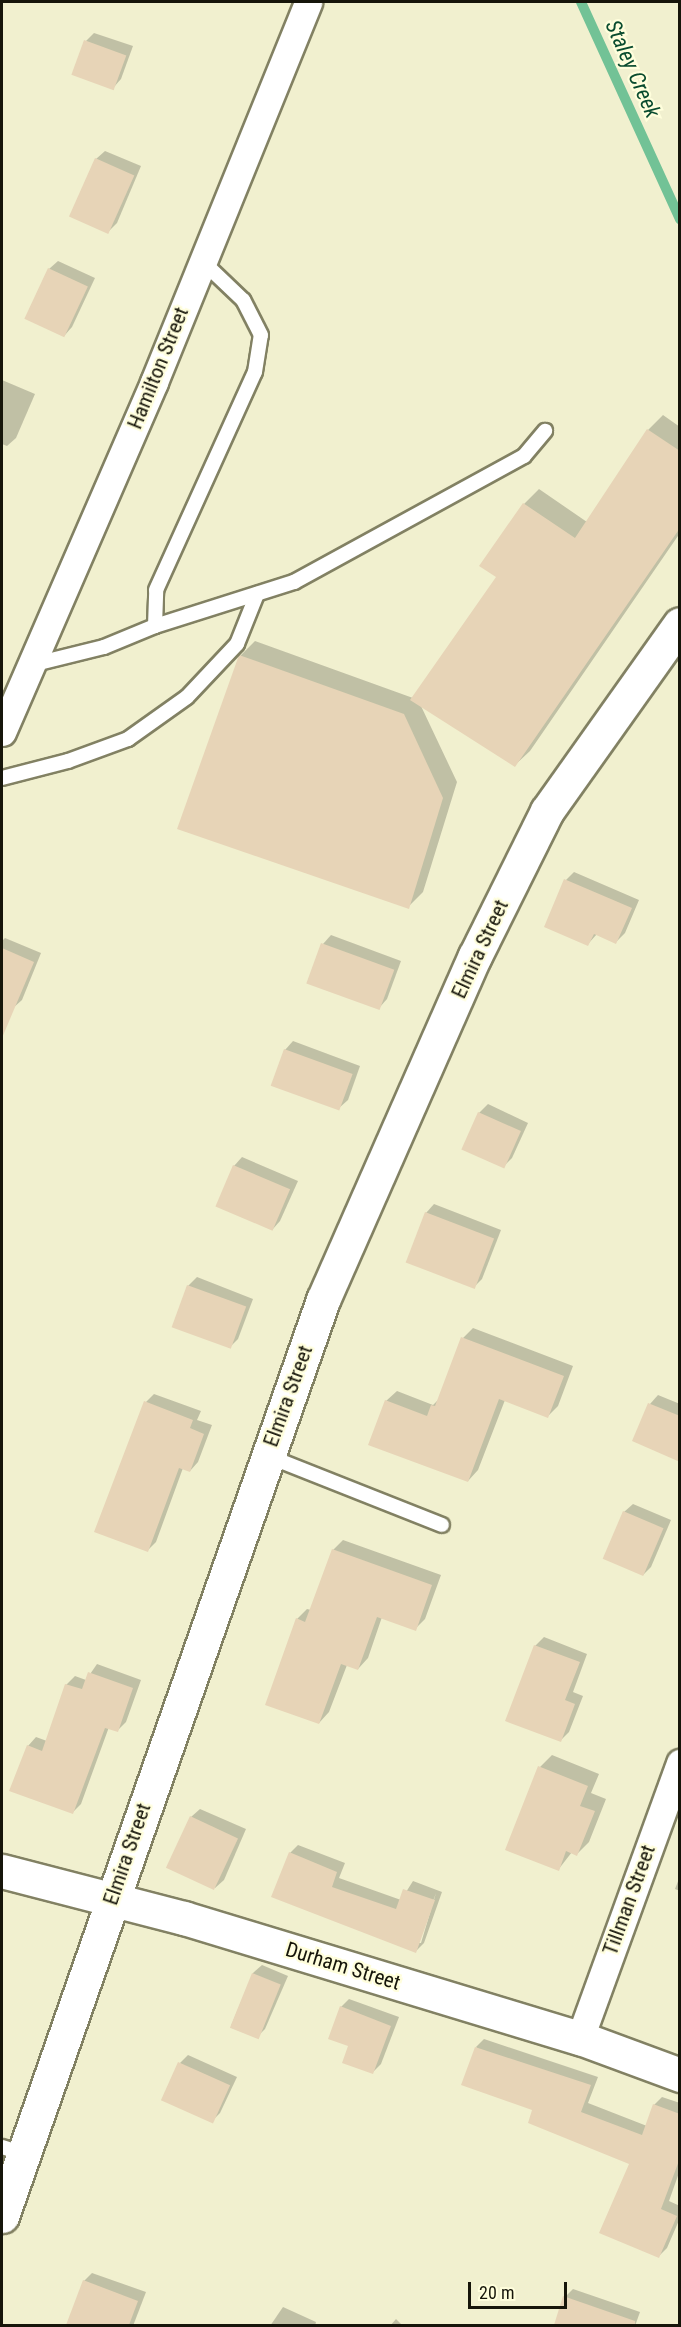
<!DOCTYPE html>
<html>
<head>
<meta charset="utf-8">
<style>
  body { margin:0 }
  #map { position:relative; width:681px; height:2327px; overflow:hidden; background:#f1f0cf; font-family:"Roboto Condensed",sans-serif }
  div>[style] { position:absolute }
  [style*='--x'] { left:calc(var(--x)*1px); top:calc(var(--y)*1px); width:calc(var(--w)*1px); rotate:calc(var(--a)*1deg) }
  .shadow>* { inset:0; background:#0003 }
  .stream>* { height:10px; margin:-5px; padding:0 5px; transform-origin:5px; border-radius:5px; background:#72c296 }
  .building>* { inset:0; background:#e7d4b7; transform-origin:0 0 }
  .roads { filter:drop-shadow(2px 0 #828163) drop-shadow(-2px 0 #828163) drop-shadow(0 2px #828163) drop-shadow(0 -2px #828163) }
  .lane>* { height:14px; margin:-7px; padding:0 7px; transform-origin:7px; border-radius:7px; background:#fff }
  .street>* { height:27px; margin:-13.5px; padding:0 13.5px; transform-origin:13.5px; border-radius:13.5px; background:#fff }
  .secondary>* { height:33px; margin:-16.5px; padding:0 16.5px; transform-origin:16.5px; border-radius:16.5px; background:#fff }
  span { translate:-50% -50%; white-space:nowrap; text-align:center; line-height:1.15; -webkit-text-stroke:4.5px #fffedc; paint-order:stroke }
  .street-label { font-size:21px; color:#16150a }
  .water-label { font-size:22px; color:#094b2e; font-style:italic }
  .frame { position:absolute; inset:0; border:3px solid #16150a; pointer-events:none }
  .scale { position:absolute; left:468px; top:2282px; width:99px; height:27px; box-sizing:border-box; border:3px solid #16150a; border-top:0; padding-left:8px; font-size:18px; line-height:21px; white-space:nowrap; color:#16150a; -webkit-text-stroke:4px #fffedc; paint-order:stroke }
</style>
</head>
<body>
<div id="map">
  <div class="shadow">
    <i style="clip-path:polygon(94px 33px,133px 46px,121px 79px,113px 88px,86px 41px)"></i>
    <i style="clip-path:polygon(105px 151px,141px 166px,117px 223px,109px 231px,96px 159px)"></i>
    <i style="clip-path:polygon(58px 261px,95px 278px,72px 327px,64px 336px,49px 269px)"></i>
    <i style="clip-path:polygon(2px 380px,35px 394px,16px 438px,7px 446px,2px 444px)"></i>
    <i style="clip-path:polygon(663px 415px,680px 427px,680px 533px,530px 751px,515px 765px,421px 706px,457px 782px,423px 892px,408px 907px,240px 656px,255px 641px,413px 698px,498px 576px,481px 566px,524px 504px,539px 489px,587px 522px,648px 430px)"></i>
    <i style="clip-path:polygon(574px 872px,639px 900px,625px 933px,616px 942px,597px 934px,588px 944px,566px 880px)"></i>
    <i style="clip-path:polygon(331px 935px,401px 961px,387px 999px,379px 1008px,323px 944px)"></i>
    <i style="clip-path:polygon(5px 938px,41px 953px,22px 1000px,13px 1008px,2px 1003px,2px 941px)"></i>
    <i style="clip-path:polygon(293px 1041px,360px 1066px,348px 1100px,339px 1108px,285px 1050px)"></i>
    <i style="clip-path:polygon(488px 1104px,528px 1123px,512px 1158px,503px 1167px,463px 1148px,479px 1113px)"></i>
    <i style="clip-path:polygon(242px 1157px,298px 1181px,280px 1221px,272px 1230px,234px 1166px)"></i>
    <i style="clip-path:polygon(434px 1204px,501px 1230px,482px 1279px,474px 1287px,426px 1213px)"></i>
    <i style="clip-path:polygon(197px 1277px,253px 1299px,238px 1339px,229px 1348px,188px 1286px)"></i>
    <i style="clip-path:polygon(473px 1328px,573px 1366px,558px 1406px,548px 1416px,505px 1400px,478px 1470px,468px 1481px,386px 1401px,397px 1391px,433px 1405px,440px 1398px,463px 1338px)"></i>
    <i style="clip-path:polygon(154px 1394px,201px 1411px,197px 1420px,212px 1425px,198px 1462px,190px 1471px,183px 1468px,156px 1542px,148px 1550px,146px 1402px)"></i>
    <i style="clip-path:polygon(658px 1395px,680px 1404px,680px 1460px,634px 1440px,650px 1404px)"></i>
    <i style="clip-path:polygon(633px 1504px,671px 1520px,651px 1567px,643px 1575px,624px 1512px)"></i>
    <i style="clip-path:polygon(343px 1540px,441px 1575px,425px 1619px,415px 1629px,382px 1617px,368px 1658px,358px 1669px,347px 1665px,329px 1712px,319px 1723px,297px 1619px,307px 1609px,311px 1610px,333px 1550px)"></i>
    <i style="clip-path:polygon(544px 1637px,587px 1654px,573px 1692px,583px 1696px,569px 1732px,561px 1740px,535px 1646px)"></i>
    <i style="clip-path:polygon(97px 1664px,141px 1680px,126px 1722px,118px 1730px,109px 1727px,81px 1804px,73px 1812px,28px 1746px,36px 1737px,47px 1741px,66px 1685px,75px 1676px,86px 1680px)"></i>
    <i style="clip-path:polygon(552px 1755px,599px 1774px,591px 1793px,606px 1799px,589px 1842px,577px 1854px,572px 1852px,558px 1870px,540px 1767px)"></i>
    <i style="clip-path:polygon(200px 1809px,246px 1829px,224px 1880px,215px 1888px,191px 1817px)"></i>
    <i style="clip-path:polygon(evenodd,298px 1845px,345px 1863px,339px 1878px,401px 1900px,413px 1881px,442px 1892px,424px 1943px,416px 1951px,273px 1896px,290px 1853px,298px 1845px,436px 1893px,421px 1943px,418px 1943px,436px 1893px)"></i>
    <i style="clip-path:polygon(680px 1876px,680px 1891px,675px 1889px)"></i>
    <i style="clip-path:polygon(262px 1965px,288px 1976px,265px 2029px,257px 2037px,231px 2026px,253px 1973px)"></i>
    <i style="clip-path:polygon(349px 1999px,399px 2017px,381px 2064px,372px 2073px,350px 2046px,341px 2007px)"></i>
    <i style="clip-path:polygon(484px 2039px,598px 2077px,588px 2103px,647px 2126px,654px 2105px,662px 2097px,680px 2103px,680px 2170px,669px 2201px,680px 2206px,680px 2218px,667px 2248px,659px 2256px,631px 2163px,534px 2110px,476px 2047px)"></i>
    <i style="clip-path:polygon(188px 2055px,237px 2077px,220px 2113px,212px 2121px,180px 2063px)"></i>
    <i style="clip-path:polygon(92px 2273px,146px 2292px,133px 2326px,82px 2326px,69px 2321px,84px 2281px)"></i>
    <i style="clip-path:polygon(573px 2289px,640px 2312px,635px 2326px,556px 2323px,565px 2297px)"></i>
    <i style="clip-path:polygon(283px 2307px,316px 2322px,315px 2326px,270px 2326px)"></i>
    <i style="clip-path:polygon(396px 2319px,403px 2326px,390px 2326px)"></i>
  </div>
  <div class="stream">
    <i style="--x:581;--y:2;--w:239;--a:65.5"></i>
  </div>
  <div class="building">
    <i style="left:84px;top:40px;width:45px;height:37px;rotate:20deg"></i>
    <i style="left:95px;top:158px;width:43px;height:64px;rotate:24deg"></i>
    <i style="left:48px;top:268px;width:44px;height:56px;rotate:25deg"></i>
    <i style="clip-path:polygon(647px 429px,680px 451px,680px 528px,515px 767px,410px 700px,496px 577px,479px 566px,523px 503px,575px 538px)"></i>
    <i style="clip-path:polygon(239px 655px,404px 714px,443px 798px,409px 909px,177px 829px)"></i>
    <i style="clip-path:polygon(564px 879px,632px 908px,616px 944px,594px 934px,588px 946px,544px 927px)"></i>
    <i style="left:321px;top:943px;width:78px;height:43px;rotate:20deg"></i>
    <i style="clip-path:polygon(2px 948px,34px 962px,2px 1038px)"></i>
    <i style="left:284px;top:1049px;width:73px;height:39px;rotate:20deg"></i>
    <i style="left:478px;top:1112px;width:47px;height:41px;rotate:24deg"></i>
    <i style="left:233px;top:1165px;width:62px;height:45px;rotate:23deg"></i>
    <i style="left:425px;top:1212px;width:74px;height:54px;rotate:21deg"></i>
    <i style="left:187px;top:1285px;width:63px;height:45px;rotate:20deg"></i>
    <i style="clip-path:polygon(461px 1337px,564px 1376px,548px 1418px,499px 1399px,468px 1482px,368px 1445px,385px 1400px,427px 1416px,431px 1405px,435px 1406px)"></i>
    <i style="clip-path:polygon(144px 1401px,193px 1420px,190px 1428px,204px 1434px,190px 1472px,179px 1468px,148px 1552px,94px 1532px)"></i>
    <i style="clip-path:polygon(648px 1403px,680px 1416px,680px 1462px,632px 1441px)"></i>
    <i style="left:623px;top:1511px;width:44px;height:52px;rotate:23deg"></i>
    <i style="clip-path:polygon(332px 1549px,432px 1585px,416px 1631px,377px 1617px,358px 1670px,341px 1664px,319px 1724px,265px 1705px,296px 1618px,305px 1622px)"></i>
    <i style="clip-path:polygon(534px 1645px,580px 1662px,565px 1700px,575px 1704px,561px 1742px,505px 1721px)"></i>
    <i style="clip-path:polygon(88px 1672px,133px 1688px,118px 1732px,105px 1728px,73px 1814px,9px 1791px,27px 1745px,42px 1751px,65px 1684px,82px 1689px)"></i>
    <i style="clip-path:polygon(538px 1766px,588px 1786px,580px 1806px,595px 1811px,577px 1856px,566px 1851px,559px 1871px,505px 1850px)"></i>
    <i style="left:190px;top:1816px;width:53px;height:57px;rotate:25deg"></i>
    <i style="clip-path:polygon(289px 1852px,337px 1872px,332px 1887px,396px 1909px,403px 1889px,435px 1900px,416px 1953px,271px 1897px)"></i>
    <i style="left:252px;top:1973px;width:31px;height:59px;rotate:22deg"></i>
    <i style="clip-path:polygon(340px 2006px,391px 2026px,373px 2074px,342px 2063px,348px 2046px,328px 2039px)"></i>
    <i style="clip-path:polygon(475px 2047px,591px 2085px,581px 2112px,642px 2135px,653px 2104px,680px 2114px,680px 2158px,661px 2209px,677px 2216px,659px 2258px,599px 2233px,629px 2164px,528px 2123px,532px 2110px,461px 2085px)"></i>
    <i style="left:178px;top:2062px;width:57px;height:42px;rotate:24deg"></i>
    <i style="clip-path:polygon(83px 2280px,138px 2301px,129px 2325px,66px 2325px)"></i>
    <i style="clip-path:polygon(563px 2296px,635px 2321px,635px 2325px,554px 2325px)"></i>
  </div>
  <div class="roads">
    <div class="lane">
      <i style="--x:155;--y:626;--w:36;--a:-88"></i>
      <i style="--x:156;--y:590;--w:239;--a:-65.6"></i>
      <i style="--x:255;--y:372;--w:37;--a:-81"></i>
      <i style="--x:261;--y:335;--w:39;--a:-117"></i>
      <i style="--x:243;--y:300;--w:57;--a:-136.4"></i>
      <i style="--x:31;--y:665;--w:75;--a:-13.9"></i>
      <i style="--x:104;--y:647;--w:55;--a:-22.4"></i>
      <i style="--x:155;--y:626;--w:146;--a:-17.6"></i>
      <i style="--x:294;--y:582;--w:262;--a:-28.7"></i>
      <i style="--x:524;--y:456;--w:33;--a:-50"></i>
      <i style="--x:2;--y:778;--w:68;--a:-14.4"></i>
      <i style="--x:68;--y:761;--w:64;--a:-20.1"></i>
      <i style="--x:128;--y:739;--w:72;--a:-35.4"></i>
      <i style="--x:187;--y:697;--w:73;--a:-46.7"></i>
      <i style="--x:237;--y:644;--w:54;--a:-68.2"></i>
      <i style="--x:268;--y:1456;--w:187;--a:21.6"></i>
      <i style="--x:2;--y:2147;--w:23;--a:18"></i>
    </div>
    <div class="street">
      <i style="--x:2;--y:732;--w:382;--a:-66.5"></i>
      <i style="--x:154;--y:382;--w:410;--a:-67.9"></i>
      <i style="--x:580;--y:2038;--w:293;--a:-70"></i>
    </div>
    <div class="secondary">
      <i style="--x:2;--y:1871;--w:188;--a:14.5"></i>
      <i style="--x:184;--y:1918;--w:414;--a:16.9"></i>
      <i style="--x:580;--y:2038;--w:107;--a:20.3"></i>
      <i style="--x:2;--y:2216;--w:971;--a:-70.69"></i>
      <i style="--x:323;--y:1300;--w:376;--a:-66.2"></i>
      <i style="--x:475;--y:956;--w:162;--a:-63.6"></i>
      <i style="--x:547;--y:811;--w:229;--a:-54.6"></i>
    </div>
  </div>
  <div class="street-label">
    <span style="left:158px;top:368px;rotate:-68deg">Hamilton Street</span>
    <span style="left:480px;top:949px;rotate:-65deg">Elmira Street</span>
    <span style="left:288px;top:1396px;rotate:-70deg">Elmira Street</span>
    <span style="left:127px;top:1854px;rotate:-71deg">Elmira Street</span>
    <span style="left:629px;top:1900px;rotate:-70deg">Tillman Street</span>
    <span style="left:343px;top:1966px;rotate:17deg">Durham Street</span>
  </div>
  <div class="water-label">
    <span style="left:633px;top:69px;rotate:66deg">Staley Creek</span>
  </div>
  <div class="frame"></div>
  <div class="scale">20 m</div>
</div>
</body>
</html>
